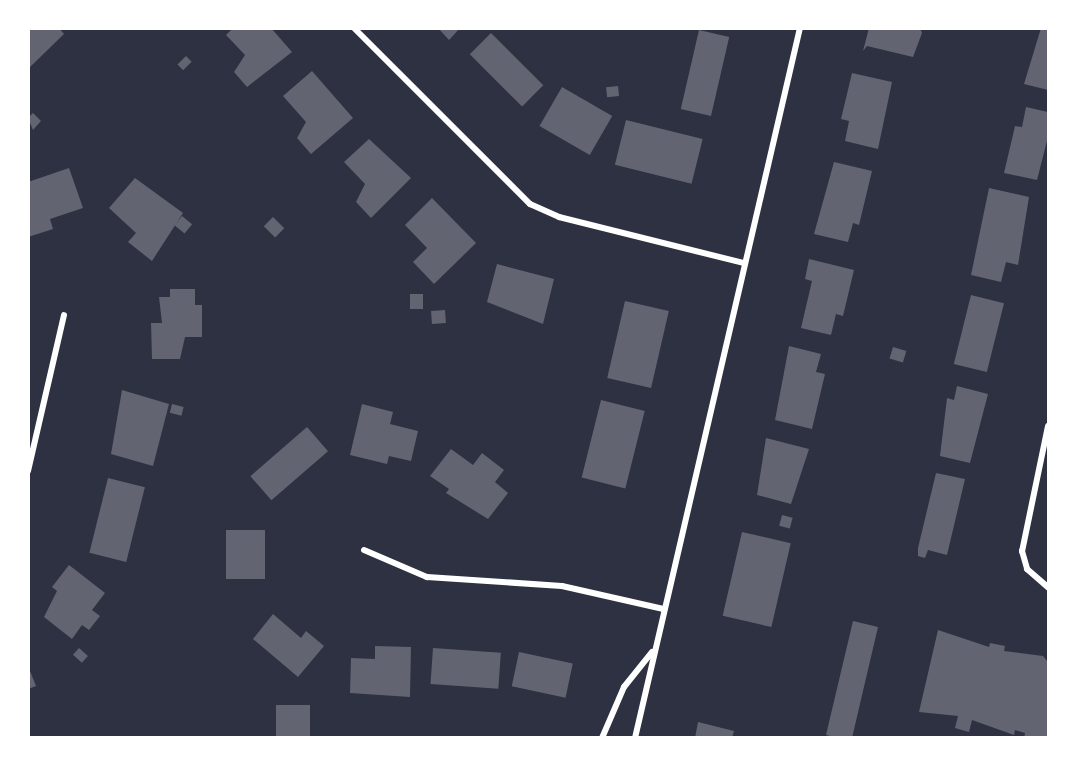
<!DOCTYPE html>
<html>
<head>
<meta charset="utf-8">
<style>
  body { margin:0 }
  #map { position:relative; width:1077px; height:766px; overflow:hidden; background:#2d3142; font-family:Figtree,sans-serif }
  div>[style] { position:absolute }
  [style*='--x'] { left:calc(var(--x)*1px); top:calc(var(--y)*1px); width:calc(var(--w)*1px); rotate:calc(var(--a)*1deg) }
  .building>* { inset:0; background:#626471; transform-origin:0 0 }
  .minor>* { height:6px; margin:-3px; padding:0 3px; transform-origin:3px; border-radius:3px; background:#fff }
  span { translate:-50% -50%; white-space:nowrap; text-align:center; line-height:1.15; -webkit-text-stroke:6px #fff; paint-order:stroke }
  .frame { position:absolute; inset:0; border:30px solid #fff; pointer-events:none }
</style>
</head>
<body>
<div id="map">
  <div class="building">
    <i style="clip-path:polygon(28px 28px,59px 28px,64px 34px,28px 69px)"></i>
    <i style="clip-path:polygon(233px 28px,271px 28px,292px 52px,247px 87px,234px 72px,245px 55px,226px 35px)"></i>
    <i style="clip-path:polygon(438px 28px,460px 28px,449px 40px)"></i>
    <i style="clip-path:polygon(869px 28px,920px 28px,922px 33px,913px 57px,867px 46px,863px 51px)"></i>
    <i style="clip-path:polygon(1041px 28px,1048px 28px,1048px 90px,1024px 84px)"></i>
    <i style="left:699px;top:30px;width:31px;height:81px;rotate:13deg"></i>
    <i style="left:491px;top:33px;width:74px;height:30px;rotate:45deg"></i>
    <i style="left:186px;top:56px;width:8px;height:12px;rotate:45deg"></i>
    <i style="clip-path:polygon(312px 71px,353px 118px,311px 154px,297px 138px,306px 122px,283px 96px)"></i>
    <i style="clip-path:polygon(852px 73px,892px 82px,878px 149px,845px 141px,849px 121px,841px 119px)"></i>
    <i style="left:618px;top:86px;width:10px;height:12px;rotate:84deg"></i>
    <i style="left:562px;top:87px;width:58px;height:45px;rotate:30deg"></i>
    <i style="clip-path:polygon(1026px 107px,1048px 112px,1048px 137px,1037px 180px,1004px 173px,1015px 126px,1022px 127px)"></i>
    <i style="clip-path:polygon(33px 113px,41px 121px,33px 130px,28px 118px)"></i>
    <i style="left:626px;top:120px;width:79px;height:46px;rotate:14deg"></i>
    <i style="clip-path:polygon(369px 139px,411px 178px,371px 218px,356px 202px,365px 184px,344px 162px)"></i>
    <i style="clip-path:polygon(834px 162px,872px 171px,859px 225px,853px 223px,848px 242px,814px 234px)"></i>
    <i style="clip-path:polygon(69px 168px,83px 208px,50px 219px,53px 229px,28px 237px,28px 182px)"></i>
    <i style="clip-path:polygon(135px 178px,183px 213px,152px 261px,128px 242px,136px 233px,109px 208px)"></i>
    <i style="clip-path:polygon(989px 188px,1029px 197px,1018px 265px,1006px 262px,1001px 282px,971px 275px)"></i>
    <i style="clip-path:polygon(432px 198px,476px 243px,434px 284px,413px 262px,427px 248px,405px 225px)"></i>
    <i style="left:182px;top:216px;width:13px;height:12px;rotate:39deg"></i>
    <i style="left:273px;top:217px;width:16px;height:13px;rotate:45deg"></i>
    <i style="clip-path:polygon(809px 259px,854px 270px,843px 316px,836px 314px,831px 335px,801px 328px,812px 281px,805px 279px)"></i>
    <i style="clip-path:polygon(497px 264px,554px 279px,543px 324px,487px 302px)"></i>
    <i style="clip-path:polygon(170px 289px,195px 289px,195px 305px,202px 305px,202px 337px,185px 337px,180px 359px,152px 359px,151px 323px,162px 323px,159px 297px,170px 297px)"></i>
    <i style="left:410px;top:294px;width:13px;height:15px"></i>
    <i style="left:971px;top:295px;width:34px;height:71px;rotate:14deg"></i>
    <i style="left:625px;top:301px;width:45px;height:79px;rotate:13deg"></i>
    <i style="left:445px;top:310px;width:13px;height:14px;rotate:86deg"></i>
    <i style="clip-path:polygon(789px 346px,821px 354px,816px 372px,825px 374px,812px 429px,775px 420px)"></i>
    <i style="left:893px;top:347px;width:14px;height:12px;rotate:17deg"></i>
    <i style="clip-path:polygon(957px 386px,988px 394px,970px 463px,940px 456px,947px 398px,954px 400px)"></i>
    <i style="clip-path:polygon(122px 390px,169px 404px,153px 466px,111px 454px)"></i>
    <i style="left:601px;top:400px;width:45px;height:80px;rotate:14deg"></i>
    <i style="left:172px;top:404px;width:12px;height:9px;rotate:14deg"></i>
    <i style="clip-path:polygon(362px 404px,393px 412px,390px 424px,418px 431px,411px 461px,389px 456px,387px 464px,350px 455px)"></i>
    <i style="left:307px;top:427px;width:32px;height:75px;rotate:49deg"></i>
    <i style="clip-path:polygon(766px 438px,809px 449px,791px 504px,757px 495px)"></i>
    <i style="clip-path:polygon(451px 449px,473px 465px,482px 453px,504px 470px,495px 482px,508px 493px,488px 519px,446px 493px,449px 489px,430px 476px)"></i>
    <i style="clip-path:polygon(936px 473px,965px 479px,947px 555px,928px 550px,925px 558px,918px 556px,918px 548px)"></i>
    <i style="left:108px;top:478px;width:38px;height:77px;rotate:14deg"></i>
    <i style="left:782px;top:515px;width:11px;height:11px;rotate:15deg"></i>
    <i style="left:226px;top:530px;width:39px;height:49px"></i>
    <i style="left:742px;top:532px;width:50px;height:86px;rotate:13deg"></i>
    <i style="clip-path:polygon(69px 565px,105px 593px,92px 610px,100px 616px,89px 630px,82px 625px,72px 639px,44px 617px,57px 591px,52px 587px)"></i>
    <i style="clip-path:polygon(273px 614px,301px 638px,306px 631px,324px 646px,298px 677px,253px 639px)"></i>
    <i style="clip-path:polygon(853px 621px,878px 627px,852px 738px,838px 738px,826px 735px)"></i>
    <i style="clip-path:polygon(938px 630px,989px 647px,990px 643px,1005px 646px,1004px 651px,1043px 656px,1048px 662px,1048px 738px,1024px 738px,1025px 733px,1015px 730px,1014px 735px,972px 720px,969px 732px,955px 728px,958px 716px,919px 712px)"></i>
    <i style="clip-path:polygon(375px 646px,411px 647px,410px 697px,350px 693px,351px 658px,375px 659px)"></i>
    <i style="left:79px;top:648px;width:12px;height:9px;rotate:42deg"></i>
    <i style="left:433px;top:648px;width:68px;height:36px;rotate:4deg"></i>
    <i style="left:519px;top:652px;width:55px;height:35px;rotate:12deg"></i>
    <i style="clip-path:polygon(28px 666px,36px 686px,28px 689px)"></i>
    <i style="left:276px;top:705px;width:34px;height:32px"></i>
    <i style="clip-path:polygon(698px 722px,734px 731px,732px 738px,695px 738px)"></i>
  </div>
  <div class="minor">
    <i style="--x:354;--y:28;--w:249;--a:45"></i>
    <i style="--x:530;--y:204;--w:32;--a:24"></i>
    <i style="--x:559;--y:217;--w:191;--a:14"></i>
    <i style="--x:1048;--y:426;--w:128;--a:101.7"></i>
    <i style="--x:1022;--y:551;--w:19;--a:74"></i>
    <i style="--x:1027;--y:569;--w:28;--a:41"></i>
    <i style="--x:28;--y:471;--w:160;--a:-77"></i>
    <i style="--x:364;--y:550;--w:69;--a:23.2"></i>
    <i style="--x:427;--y:577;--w:135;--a:3.8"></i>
    <i style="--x:562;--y:586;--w:104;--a:12.8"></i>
    <i style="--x:602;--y:738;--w:56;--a:-66.7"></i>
    <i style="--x:624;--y:687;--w:45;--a:-51.3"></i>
    <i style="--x:635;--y:738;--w:729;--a:-76.92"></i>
  </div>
  <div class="frame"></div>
</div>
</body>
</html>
